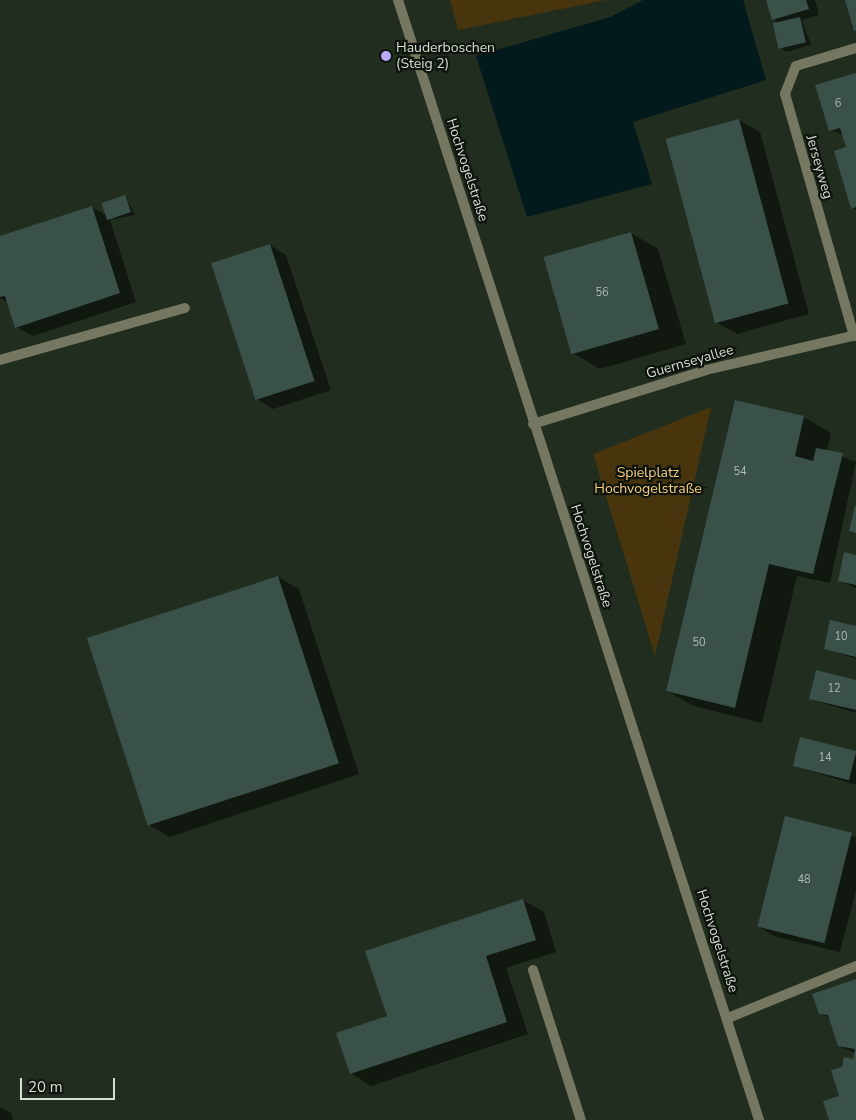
<!DOCTYPE html>
<html>
<head>
<meta charset="utf-8">
<style>
  body { margin:0 }
  #map { position:relative; width:856px; height:1120px; overflow:hidden; background:#212d1f; font-family:"Nunito Sans",sans-serif }
  div>[style] { position:absolute }
  [style*='--x'] { left:calc(var(--x)*1px); top:calc(var(--y)*1px); width:calc(var(--w)*1px); rotate:calc(var(--a)*1deg) }
  .green>* { inset:0; background:#48350e }
  .water>* { inset:0; background:#021a1b }
  .shadow>* { inset:0; background:#0007 }
  .building>* { inset:0; background:#3a5149; transform-origin:0 0 }
  .lane>* { height:10px; margin:-5px; padding:0 5px; transform-origin:5px; border-radius:5px; background:#757760 }
  .street>* { height:10px; margin:-5px; padding:0 5px; transform-origin:5px; border-radius:5px; background:#757760 }
  .dots>* { width:14px; height:14px; translate:-50% -50%; box-sizing:border-box; border:2px solid #0e140d; border-radius:50% }
  span { translate:-50% -50%; white-space:nowrap; text-align:center; line-height:1.15; -webkit-text-stroke:4.5px #0e140d; paint-order:stroke }
  .number-label { font-size:11px; color:#afbbb1 }
  .number-label span { -webkit-text-stroke-width:0 }
  .poi-label { font-size:14px; color:#d6ded4 }
  .left { translate:0 -50%; text-align:left }
  .street-label { font-size:14px; color:#d6ded4 }
  .park-label { font-size:14px; color:#f6cc7e }
  .scale { position:absolute; left:20px; top:1078px; width:95px; height:22px; box-sizing:border-box; border:2px solid #d6ded4; border-top:0; padding-left:6px; font-size:15px; line-height:18px; white-space:nowrap; color:#d6ded4; -webkit-text-stroke:4px #0e140d; paint-order:stroke }
</style>
</head>
<body>
<div id="map">
  <div class="green">
    <i style="clip-path:polygon(450px 0,606px 0,458px 30px)"></i>
    <i style="clip-path:polygon(711px 407px,655px 656px,593px 454px)"></i>
  </div>
  <div class="water">
    <i style="clip-path:polygon(643px 0,743px 0,766px 80px,633px 122px,652px 184px,527px 217px,476px 56px,610px 17px)"></i>
  </div>
  <div class="shadow">
    <i style="clip-path:polygon(767px 0,815px 0,819px 15px,802px 20px,811px 45px,786px 52px,781px 48px,781px 24px,773px 19px)"></i>
    <i style="clip-path:polygon(856px 75px,856px 210px,852px 208px,850px 147px,844px 135px,830px 130px)"></i>
    <i style="clip-path:polygon(739px 120px,760px 132px,809px 314px,737px 334px,716px 322px)"></i>
    <i style="clip-path:polygon(125px 197px,135px 215px,110px 220px,136px 302px,33px 336px,16px 327px,9px 303px,0 298px,0 237px,92px 207px,107px 216px)"></i>
    <i style="clip-path:polygon(631px 233px,658px 249px,686px 344px,600px 369px,573px 353px)"></i>
    <i style="clip-path:polygon(270px 245px,286px 255px,331px 390px,273px 409px,257px 399px)"></i>
    <i style="clip-path:polygon(736px 401px,804px 417px,831px 433px,827px 451px,856px 462px,830px 583px,797px 576px,762px 723px,694px 706px,667px 691px)"></i>
    <i style="clip-path:polygon(856px 556px,856px 588px,839px 580px)"></i>
    <i style="clip-path:polygon(278px 577px,299px 589px,359px 774px,170px 837px,149px 825px)"></i>
    <i style="clip-path:polygon(856px 627px,856px 659px,825px 648px)"></i>
    <i style="clip-path:polygon(856px 681px,856px 713px,810px 699px)"></i>
    <i style="clip-path:polygon(801px 739px,856px 753px,856px 785px,794px 766px)"></i>
    <i style="clip-path:polygon(786px 817px,856px 837px,856px 890px,840px 952px,774px 936px,758px 926px)"></i>
    <i style="clip-path:polygon(523px 900px,544px 912px,556px 952px,506px 968px,528px 1034px,371px 1086px,351px 1073px,388px 1017px)"></i>
    <i style="clip-path:polygon(856px 980px,856px 1120px,832px 1120px,841px 1097px,843px 1068px,854px 1060px,855px 1053px,839px 1046px,831px 1019px,820px 1013px)"></i>
    <i style="clip-path:polygon(0 1107px,11px 1113px,13px 1120px,0 1120px)"></i>
  </div>
  <div class="building">
    <i style="clip-path:polygon(766px 0,806px 0,809px 9px,772px 20px)"></i>
    <i style="clip-path:polygon(845px 0,856px 0,856px 30px,854px 31px)"></i>
    <i style="left:800px;top:17px;width:26px;height:28px;rotate:77deg"></i>
    <i style="clip-path:polygon(856px 73px,856px 207px,851px 209px,834px 151px,846px 147px,840px 128px,829px 131px,815px 85px)"></i>
    <i style="left:739px;top:119px;width:191px;height:76px;rotate:75deg"></i>
    <i style="left:125px;top:195px;width:18px;height:25px;rotate:71deg"></i>
    <i style="clip-path:polygon(92px 206px,120px 293px,15px 328px,5px 296px,0 297px,0 236px)"></i>
    <i style="left:631px;top:232px;width:101px;height:91px;rotate:74deg"></i>
    <i style="left:270px;top:244px;width:144px;height:62px;rotate:72deg"></i>
    <i style="clip-path:polygon(735px 400px,804px 416px,795px 456px,813px 461px,816px 448px,843px 453px,813px 574px,769px 564px,735px 708px,666px 691px)"></i>
    <i style="clip-path:polygon(855px 506px,856px 506px,856px 533px,849px 531px)"></i>
    <i style="clip-path:polygon(844px 552px,856px 555px,856px 585px,838px 581px)"></i>
    <i style="left:278px;top:576px;width:197px;height:201px;rotate:72deg"></i>
    <i style="clip-path:polygon(830px 620px,856px 626px,856px 657px,824px 649px)"></i>
    <i style="clip-path:polygon(816px 670px,856px 680px,856px 710px,809px 699px)"></i>
    <i style="left:800px;top:737px;width:58px;height:30px;rotate:14deg"></i>
    <i style="left:785px;top:816px;width:69px;height:114px;rotate:14deg"></i>
    <i style="clip-path:polygon(523px 899px,536px 940px,486px 956px,507px 1022px,350px 1074px,336px 1033px,387px 1016px,365px 951px)"></i>
    <i style="clip-path:polygon(856px 979px,856px 1120px,829px 1120px,823px 1101px,839px 1096px,831px 1070px,842px 1067px,844px 1057px,853px 1059px,855px 1049px,838px 1046px,828px 1015px,819px 1014px,812px 994px)"></i>
  </div>
  <div class="lane">
    <i style="--x:0;--y:360;--w:192;--a:-15.7"></i>
    <i style="--x:533;--y:970;--w:157;--a:72.3"></i>
    <i style="--x:728;--y:1018;--w:138;--a:-22.1"></i>
  </div>
  <div class="street">
    <i style="--x:398;--y:0;--w:1177;--a:72.13"></i>
    <i style="--x:854;--y:336;--w:252;--a:-105.9"></i>
    <i style="--x:785;--y:94;--w:30;--a:-69"></i>
    <i style="--x:796;--y:66;--w:63;--a:-16.7"></i>
    <i style="--x:533;--y:424;--w:181;--a:-17.3"></i>
    <i style="--x:706;--y:370;--w:154;--a:-13.1"></i>
  </div>
  <div class="dots">
    <i style="left:386px;top:56px;background:#b7abf8"></i>
  </div>
  <div class="number-label">
    <span style="left:838px;top:104px">6</span>
    <span style="left:602px;top:293px">56</span>
    <span style="left:740px;top:472px">54</span>
    <span style="left:841px;top:637px">10</span>
    <span style="left:699px;top:643px">50</span>
    <span style="left:834px;top:689px">12</span>
    <span style="left:825px;top:758px">14</span>
    <span style="left:804px;top:880px">48</span>
  </div>
  <div class="poi-label">
    <span class="left" style="left:396px;top:56px">Hauderboschen<br>(Steig 2)</span>
  </div>
  <div class="street-label">
    <span style="left:819px;top:167px;rotate:74deg">Jerseyweg</span>
    <span style="left:467px;top:170px;rotate:72deg">Hochvogelstraße</span>
    <span style="left:690px;top:362px;rotate:-16deg">Guernseyallee</span>
    <span style="left:591px;top:556px;rotate:72deg">Hochvogelstraße</span>
    <span style="left:717px;top:941px;rotate:72deg">Hochvogelstraße</span>
  </div>
  <div class="park-label">
    <span style="left:648px;top:481px">Spielplatz<br>Hochvogelstraße</span>
  </div>
  <div class="scale">20 m</div>
</div>
</body>
</html>
